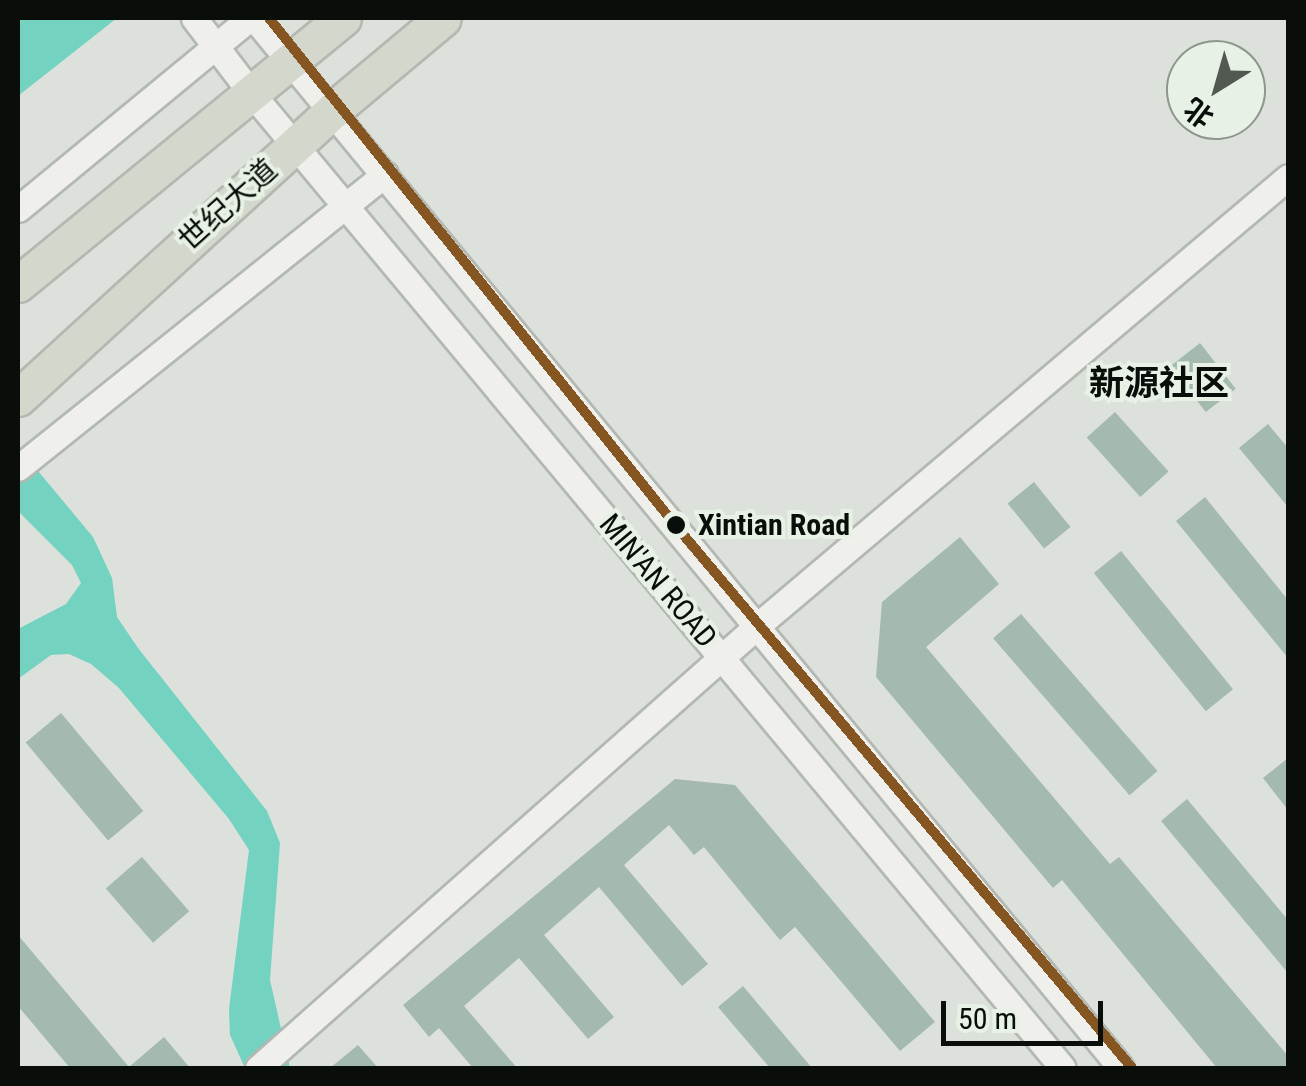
<!DOCTYPE html>
<html>
<head>
<meta charset="utf-8">
<style>
  body { margin:0 }
  #map { position:relative; width:1306px; height:1086px; overflow:hidden; background:#dce1db; font-family:"Roboto Condensed","Noto Sans SC",sans-serif }
  div>[style] { position:absolute }
  [style*='--x'] { left:calc(var(--x)*1px); top:calc(var(--y)*1px); width:calc(var(--w)*1px); rotate:calc(var(--a)*1deg) }
  .water>* { inset:0; background:#73d2c0 }
  .building>* { inset:0; background:#a4baae; transform-origin:0 0 }
  .roads { filter:drop-shadow(2px 0 #b4b8b3) drop-shadow(-2px 0 #b4b8b3) drop-shadow(0 2px #b4b8b3) drop-shadow(0 -2px #b4b8b3) }
  .secondary>* { height:25px; margin:-12.5px; padding:0 12.5px; transform-origin:12.5px; border-radius:12.5px; background:#eff0ec }
  .highway>* { height:35px; margin:-17.5px; padding:0 17.5px; transform-origin:17.5px; border-radius:17.5px; background:#d4d8cc }
  .metro-1>* { height:10px; margin:-5px; padding:0 5px; transform-origin:5px; border-radius:5px; background:#855622 }
  .dots>* { width:28px; height:28px; translate:-50% -50%; box-sizing:border-box; border:5px solid #e7f1e5; border-radius:50% }
  span { translate:-50% -50%; white-space:nowrap; text-align:center; line-height:1.15; -webkit-text-stroke:8px #e7f1e5; paint-order:stroke }
  .street-label { font-size:30px; color:#0a0e0a }
  .stop-label { font-size:30px; color:#0a0e0a; font-weight:700 }
  .left { translate:0 -50%; text-align:left }
  .quarter-label { font-size:35px; color:#0a0e0a; font-weight:700 }
  .frame { position:absolute; inset:0; border:20px solid #0a0e0a; pointer-events:none }
  .north { position:absolute; left:1166px; top:40px; width:100px; height:100px; box-sizing:border-box; background:#e7f1e5; border:2px solid #8f968d; border-radius:50%; rotate:217deg; font-size:28px; font-weight:700; line-height:40px; text-align:center; color:#0a0e0a }
  .north::after { content:''; display:block; margin:auto; width:35px; height:45px; background:#545853; clip-path:polygon(50% 0,100% 100%,50% 72%,0 100%) }
  .scale { position:absolute; left:941px; top:1001px; width:162px; height:45px; box-sizing:border-box; border:5px solid #0a0e0a; border-top:0; padding-left:12px; font-size:30px; line-height:35px; white-space:nowrap; color:#0a0e0a; -webkit-text-stroke:8px #e7f1e5; paint-order:stroke }
</style>
</head>
<body>
<div id="map">
  <div class="water">
    <i style="clip-path:polygon(18px 18px,117px 18px,18px 96px)"></i>
    <i style="clip-path:polygon(18px 447px,93px 537px,112px 578px,117px 617px,138px 648px,267px 811px,280px 843px,270px 980px,290px 1068px,245px 1068px,230px 1035px,229px 1009px,249px 850px,229px 819px,119px 688px,91px 664px,69px 654px,51px 655px,18px 679px,18px 629px,66px 604px,81px 583px,72px 565px,18px 511px)"></i>
  </div>
  <div class="building">
    <i style="left:1200px;top:343px;width:58px;height:38px;rotate:52deg"></i>
    <i style="left:1115px;top:412px;width:80px;height:38px;rotate:48deg"></i>
    <i style="clip-path:polygon(1268px 424px,1288px 448px,1288px 507px,1239px 448px)"></i>
    <i style="left:1034px;top:482px;width:58px;height:34px;rotate:51deg"></i>
    <i style="clip-path:polygon(1205px 497px,1288px 600px,1288px 658px,1176px 521px)"></i>
    <i style="clip-path:polygon(960px 537px,999px 584px,926px 647px,1110px 864px,1119px 857px,1288px 1056px,1288px 1068px,1217px 1068px,1062px 880px,1053px 888px,876px 677px,882px 602px)"></i>
    <i style="left:1121px;top:551px;width:178px;height:35px;rotate:51deg"></i>
    <i style="left:1021px;top:614px;width:208px;height:37px;rotate:49deg"></i>
    <i style="left:61px;top:713px;width:128px;height:46px;rotate:50deg"></i>
    <i style="clip-path:polygon(1288px 758px,1288px 810px,1263px 778px)"></i>
    <i style="clip-path:polygon(675px 779px,735px 785px,935px 1022px,900px 1051px,795px 927px,780px 940px,704px 847px,694px 855px,669px 825px,624px 865px,708px 964px,682px 986px,599px 887px,544px 935px,614px 1017px,588px 1039px,519px 958px,464px 1006px,517px 1068px,473px 1068px,439px 1028px,429px 1037px,403px 1005px)"></i>
    <i style="clip-path:polygon(1187px 799px,1288px 920px,1288px 973px,1161px 821px)"></i>
    <i style="left:142px;top:857px;width:72px;height:48px;rotate:49deg"></i>
    <i style="clip-path:polygon(18px 935px,129px 1067px,164px 1037px,190px 1068px,70px 1068px,18px 1006px)"></i>
    <i style="clip-path:polygon(743px 986px,812px 1068px,770px 1068px,718px 1007px)"></i>
    <i style="clip-path:polygon(358px 1045px,378px 1068px,330px 1068px)"></i>
  </div>
  <div class="roads">
    <div class="secondary">
      <i style="--x:194;--y:18;--w:96;--a:52.7"></i>
      <i style="--x:252;--y:94;--w:1267;--a:50.22"></i>
      <i style="--x:254;--y:18;--w:1362;--a:50.45"></i>
      <i style="--x:18;--y:209;--w:301;--a:-39.5"></i>
      <i style="--x:18;--y:468;--w:470;--a:-38.7"></i>
      <i style="--x:258;--y:1068;--w:667;--a:-41.53"></i>
      <i style="--x:757;--y:626;--w:695;--a:-40.22"></i>
    </div>
    <div class="highway">
      <i style="--x:18;--y:284;--w:420;--a:-39.3"></i>
      <i style="--x:18;--y:398;--w:427;--a:-42.4"></i>
      <i style="--x:333;--y:110;--w:143;--a:-39.9"></i>
    </div>
  </div>
  <div class="metro-1">
    <i style="--x:269;--y:18;--w:659;--a:51.29"></i>
    <i style="--x:681;--y:532;--w:700;--a:49.92"></i>
  </div>
  <div class="dots">
    <i style="left:676px;top:525px;background:#0a0e0a"></i>
  </div>
  <div class="street-label">
    <span style="left:228px;top:205px;rotate:-42deg">世纪大道</span>
    <span style="left:658px;top:581px;rotate:50deg">MIN'AN ROAD</span>
  </div>
  <div class="stop-label">
    <span class="left" style="left:698px;top:525px">Xintian Road</span>
  </div>
  <div class="quarter-label">
    <span style="left:1159px;top:384px">新源社区</span>
  </div>
  <div class="frame"></div>
  <div class="north">北</div>
  <div class="scale">50 m</div>
</div>
</body>
</html>
